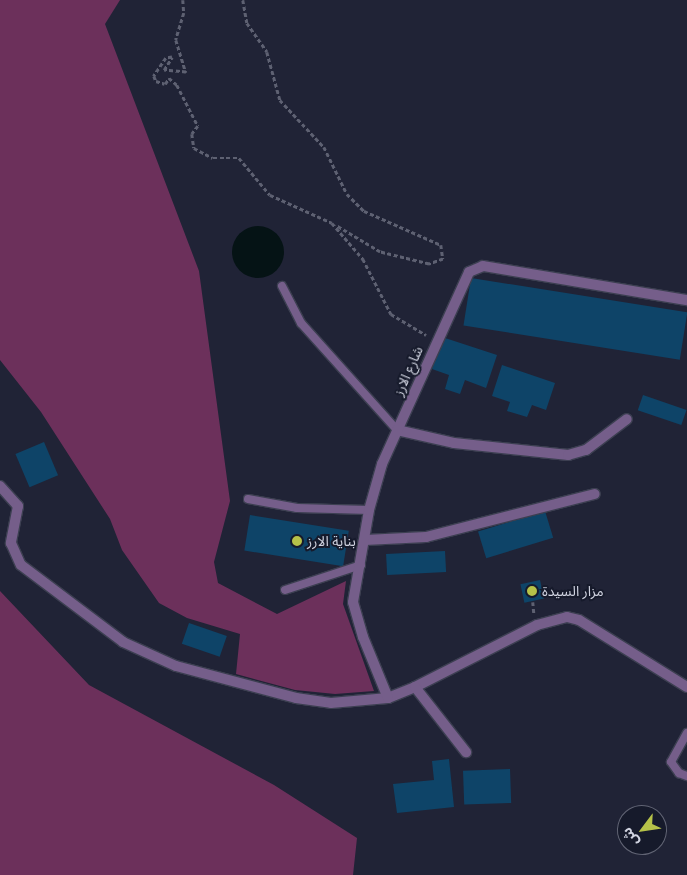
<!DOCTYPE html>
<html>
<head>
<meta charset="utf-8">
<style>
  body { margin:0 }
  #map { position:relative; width:687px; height:875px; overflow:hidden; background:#202336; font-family:"PT Serif","Noto Sans Arabic",serif }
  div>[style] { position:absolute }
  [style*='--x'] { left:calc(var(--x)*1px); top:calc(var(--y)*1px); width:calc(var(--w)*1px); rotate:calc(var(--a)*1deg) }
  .forest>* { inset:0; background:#6c305b }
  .water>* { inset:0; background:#051315 }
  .round { border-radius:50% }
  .building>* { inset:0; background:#0e4468; transform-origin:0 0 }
  .path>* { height:2.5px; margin-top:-1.25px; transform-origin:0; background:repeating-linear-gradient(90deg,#5e6172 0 4px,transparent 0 6.5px) }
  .roads { filter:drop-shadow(1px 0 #3c3f51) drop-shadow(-1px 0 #3c3f51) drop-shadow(0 1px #3c3f51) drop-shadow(0 -1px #3c3f51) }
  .lane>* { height:8px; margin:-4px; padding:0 4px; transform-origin:4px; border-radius:4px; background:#755e8a }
  .street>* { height:10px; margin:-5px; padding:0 5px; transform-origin:5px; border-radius:5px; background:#755e8a }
  .dots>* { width:14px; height:14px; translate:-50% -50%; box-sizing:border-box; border:2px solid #161a2b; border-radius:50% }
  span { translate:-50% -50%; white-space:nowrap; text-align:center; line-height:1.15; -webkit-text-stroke:4px #161a2b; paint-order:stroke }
  .street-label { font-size:14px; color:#d1d4e1 }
  .poi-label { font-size:14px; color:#d1d4e1 }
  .left { translate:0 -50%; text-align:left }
  .north { position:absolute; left:617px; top:805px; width:50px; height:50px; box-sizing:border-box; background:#161a2b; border:1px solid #616474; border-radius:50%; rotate:239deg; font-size:14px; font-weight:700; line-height:20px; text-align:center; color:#d1d4e1 }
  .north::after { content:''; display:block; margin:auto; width:18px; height:22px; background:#b6c249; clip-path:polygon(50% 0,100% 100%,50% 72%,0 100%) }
</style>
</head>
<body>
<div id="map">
  <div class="forest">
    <i style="clip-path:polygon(0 0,120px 0,105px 24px,199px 271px,230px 501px,214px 562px,218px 583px,277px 614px,346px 581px,343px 604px,374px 691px,335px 694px,295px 690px,236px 674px,240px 634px,187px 618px,159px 603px,122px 550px,110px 519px,41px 412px,0 360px)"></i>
    <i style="clip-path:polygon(0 591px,89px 685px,274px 785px,357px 838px,353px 875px,0 875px)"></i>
  </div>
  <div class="water">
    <i class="round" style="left:232px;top:226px;width:52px;height:52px"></i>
  </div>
  <div class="building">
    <i style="left:471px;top:278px;width:219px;height:48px;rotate:9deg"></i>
    <i style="clip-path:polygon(442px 337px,497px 355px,486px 388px,465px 380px,460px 394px,445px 389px,449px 375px,432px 369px)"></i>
    <i style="clip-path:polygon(502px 365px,555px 383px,546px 410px,532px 405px,527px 417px,507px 411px,510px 402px,492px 396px)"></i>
    <i style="left:643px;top:395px;width:46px;height:16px;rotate:19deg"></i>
    <i style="left:44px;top:442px;width:36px;height:31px;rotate:67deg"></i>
    <i style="left:545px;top:511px;width:28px;height:70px;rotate:73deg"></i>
    <i style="left:250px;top:515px;width:100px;height:36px;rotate:9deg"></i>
    <i style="left:445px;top:551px;width:21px;height:59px;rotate:87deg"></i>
    <i style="left:540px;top:580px;width:19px;height:20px;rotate:78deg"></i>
    <i style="left:189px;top:623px;width:40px;height:22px;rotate:19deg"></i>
    <i style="clip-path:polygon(449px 759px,454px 807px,397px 813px,393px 784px,434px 780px,432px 761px)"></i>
    <i style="left:510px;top:769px;width:34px;height:47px;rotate:88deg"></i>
  </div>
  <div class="path">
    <i style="--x:183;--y:0;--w:13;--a:86"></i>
    <i style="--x:184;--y:13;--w:28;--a:107"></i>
    <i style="--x:176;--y:40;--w:34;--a:73"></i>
    <i style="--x:186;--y:72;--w:22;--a:-175"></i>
    <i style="--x:164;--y:70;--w:15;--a:-58"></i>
    <i style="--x:172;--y:57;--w:6;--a:171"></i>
    <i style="--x:166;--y:58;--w:22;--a:124"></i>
    <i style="--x:154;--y:76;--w:5;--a:68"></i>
    <i style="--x:156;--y:81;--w:9;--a:18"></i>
    <i style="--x:165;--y:84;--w:7;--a:-56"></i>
    <i style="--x:169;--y:78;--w:11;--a:41"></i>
    <i style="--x:177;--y:85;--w:46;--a:62.9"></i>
    <i style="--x:198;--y:126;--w:10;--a:127"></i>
    <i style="--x:192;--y:134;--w:14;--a:82"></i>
    <i style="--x:194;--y:148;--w:21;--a:28"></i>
    <i style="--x:213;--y:158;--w:26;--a:0"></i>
    <i style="--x:239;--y:158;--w:48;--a:50"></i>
    <i style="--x:270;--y:195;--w:68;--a:24.3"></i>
    <i style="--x:332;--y:223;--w:48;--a:49.3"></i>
    <i style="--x:363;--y:259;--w:62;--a:63"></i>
    <i style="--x:391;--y:314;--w:41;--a:31"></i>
    <i style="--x:243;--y:0;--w:23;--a:80"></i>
    <i style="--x:247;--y:23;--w:35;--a:55"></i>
    <i style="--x:267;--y:52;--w:50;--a:74.8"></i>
    <i style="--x:280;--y:100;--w:64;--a:46.9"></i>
    <i style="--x:324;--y:147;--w:52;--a:63.9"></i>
    <i style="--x:347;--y:194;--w:24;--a:45"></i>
    <i style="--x:364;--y:211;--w:84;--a:23.8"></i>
    <i style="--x:441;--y:245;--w:14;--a:82"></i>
    <i style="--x:443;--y:259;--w:15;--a:160"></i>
    <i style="--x:429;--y:264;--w:50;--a:-166.2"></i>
    <i style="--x:380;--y:252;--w:52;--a:-149"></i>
    <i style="--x:533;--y:602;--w:11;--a:85"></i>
  </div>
  <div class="roads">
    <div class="lane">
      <i style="--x:282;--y:286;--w:42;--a:62.8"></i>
      <i style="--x:301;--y:323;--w:144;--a:48.1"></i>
      <i style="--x:248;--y:499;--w:50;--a:10.4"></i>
      <i style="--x:297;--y:508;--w:72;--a:1.6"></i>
      <i style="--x:285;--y:590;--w:80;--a:-18.2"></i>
      <i style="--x:687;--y:733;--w:33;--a:119"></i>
      <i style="--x:671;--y:762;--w:14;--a:54"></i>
      <i style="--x:679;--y:773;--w:9;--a:21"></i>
    </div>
    <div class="street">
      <i style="--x:397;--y:430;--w:58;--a:12.8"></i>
      <i style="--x:454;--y:443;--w:115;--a:6"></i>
      <i style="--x:568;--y:455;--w:19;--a:-16"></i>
      <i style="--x:586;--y:450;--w:51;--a:-37.1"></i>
      <i style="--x:0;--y:486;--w:27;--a:48"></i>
      <i style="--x:18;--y:506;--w:38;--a:101"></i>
      <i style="--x:11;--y:543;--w:24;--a:66"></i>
      <i style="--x:21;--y:565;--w:128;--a:37"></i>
      <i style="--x:123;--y:642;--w:58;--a:24.4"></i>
      <i style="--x:176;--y:666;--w:124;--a:14.9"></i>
      <i style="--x:296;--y:698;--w:35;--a:8"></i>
      <i style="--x:331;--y:703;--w:57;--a:-5"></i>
      <i style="--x:388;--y:698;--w:29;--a:-22"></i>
      <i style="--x:415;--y:687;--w:137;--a:-26.9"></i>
      <i style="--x:537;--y:625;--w:31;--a:-15"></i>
      <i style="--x:567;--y:617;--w:12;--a:14"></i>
      <i style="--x:579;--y:620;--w:127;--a:31.8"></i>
      <i style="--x:365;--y:540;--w:61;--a:-2.8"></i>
      <i style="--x:426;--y:537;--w:174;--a:-14.3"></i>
      <i style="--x:415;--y:687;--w:83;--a:51.9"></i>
      <i style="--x:388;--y:698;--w:66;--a:-112.3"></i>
      <i style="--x:363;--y:637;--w:36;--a:-106"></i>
      <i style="--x:353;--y:602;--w:93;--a:-80.1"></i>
      <i style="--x:369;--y:510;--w:48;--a:-74.2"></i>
      <i style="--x:382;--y:464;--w:211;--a:-65.6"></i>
      <i style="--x:469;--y:272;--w:15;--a:-23"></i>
      <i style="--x:483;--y:266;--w:207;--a:9.5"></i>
    </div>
  </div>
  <div class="dots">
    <i style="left:297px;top:541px;background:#b6c249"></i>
    <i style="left:532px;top:591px;background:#b6c249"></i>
  </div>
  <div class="street-label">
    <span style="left:408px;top:371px;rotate:-66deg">شارع الارز</span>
  </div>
  <div class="poi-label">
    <span class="left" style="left:307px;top:541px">بناية الارز</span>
    <span class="left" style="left:542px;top:591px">مزار السيدة</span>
  </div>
  <div class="north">ش</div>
</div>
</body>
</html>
